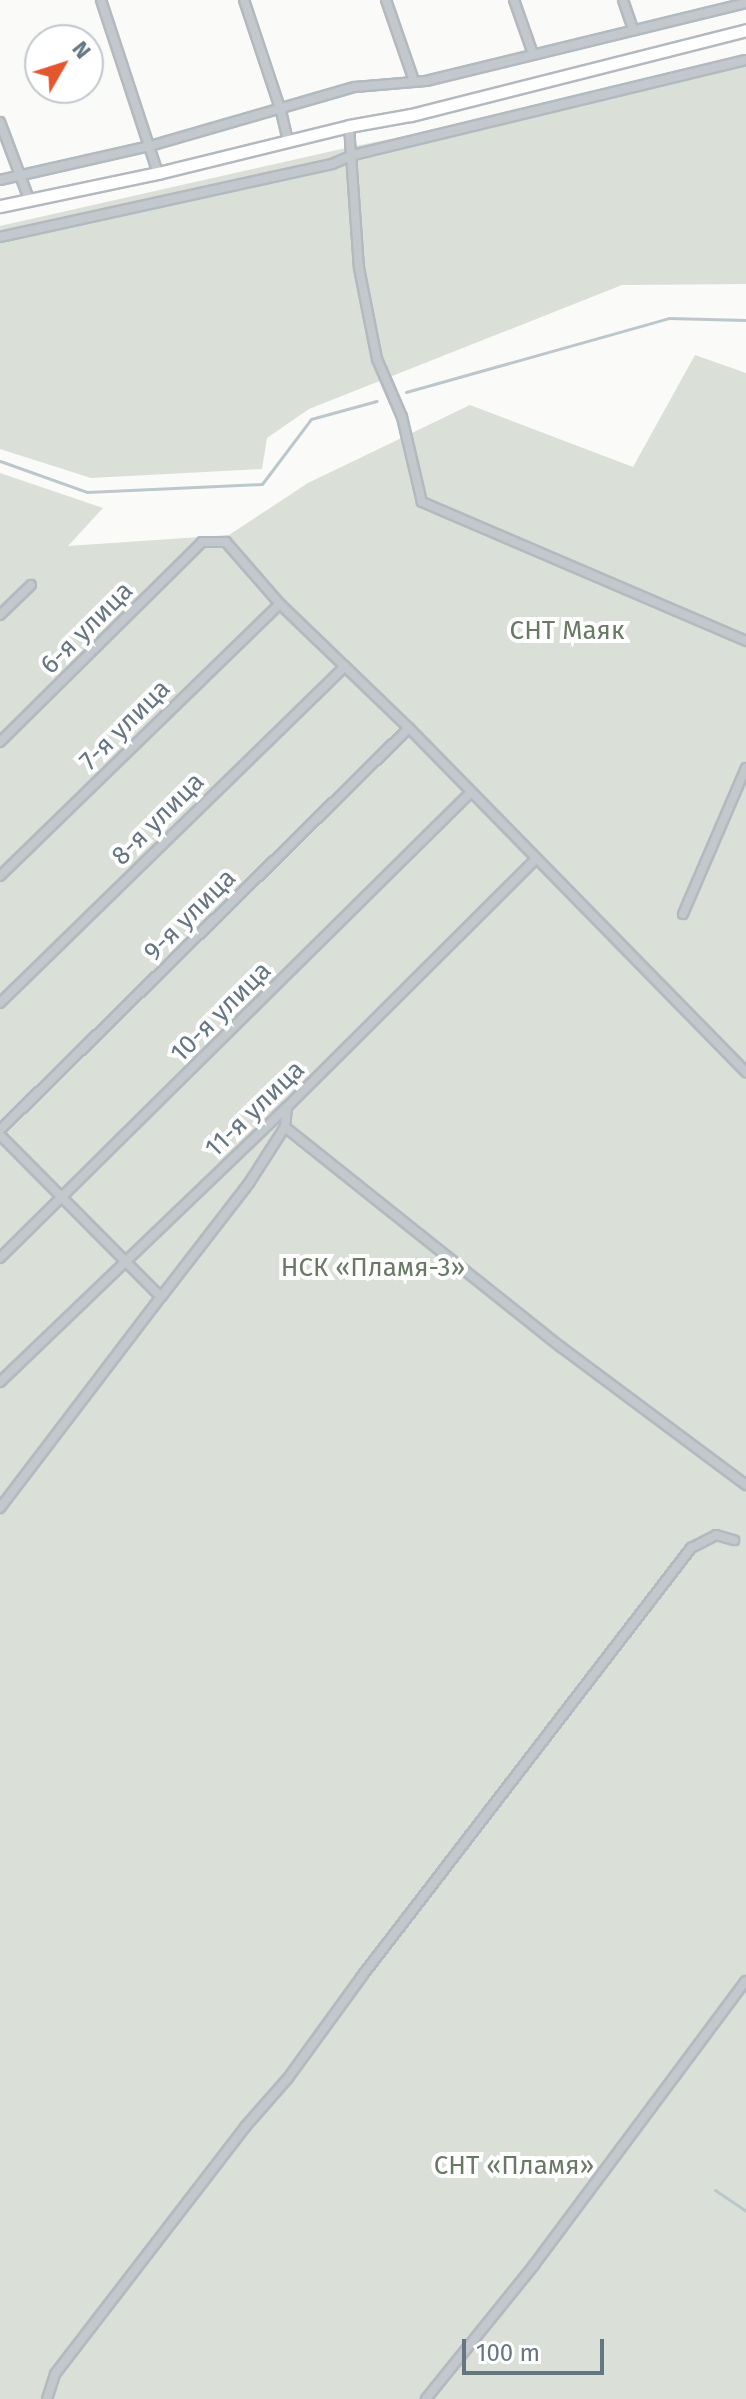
<!DOCTYPE html>
<html>
<head>
<meta charset="utf-8">
<style>
  body { margin:0 }
  #map { position:relative; width:746px; height:2399px; overflow:hidden; background:#fafaf8; font-family:"Fira Sans",sans-serif }
  div>[style] { position:absolute }
  [style*='--x'] { left:calc(var(--x)*1px); top:calc(var(--y)*1px); width:calc(var(--w)*1px); rotate:calc(var(--a)*1deg) }
  .green>* { inset:0; background:#dadfd7 }
  .stream>* { height:3px; margin:-1.5px; padding:0 1.5px; transform-origin:1.5px; border-radius:1.5px; background:#bbc7cb }
  .roads { filter:drop-shadow(2px 0 #b3babf) drop-shadow(-2px 0 #b3babf) drop-shadow(0 2px #b3babf) drop-shadow(0 -2px #b3babf) }
  .street>* { height:8px; margin:-4px; padding:0 4px; transform-origin:4px; border-radius:4px; background:#c3c8cc }
  .secondary>* { height:11px; margin:-5.5px; padding:0 5.5px; transform-origin:5.5px; border-radius:5.5px; background:#fff }
  span { translate:-50% -50%; white-space:nowrap; text-align:center; line-height:1.15; -webkit-text-stroke:8px #fff; paint-order:stroke }
  .street-label { font-size:26px; color:#657683 }
  .park-label { font-size:26px; color:#687a64 }
  .north { position:absolute; left:24px; top:24px; width:80px; height:80px; box-sizing:border-box; background:#fff; border:2px solid #c1c8cd; border-radius:50%; rotate:51deg; font-size:22px; font-weight:700; line-height:32px; text-align:center; color:#657683 }
  .north::after { content:''; display:block; margin:auto; width:28px; height:36px; background:#e4572e; clip-path:polygon(50% 0,100% 100%,50% 72%,0 100%) }
  .scale { position:absolute; left:462px; top:2339px; width:142px; height:36px; box-sizing:border-box; border:4px solid #657683; border-top:0; padding-left:10px; font-size:24px; line-height:28px; white-space:nowrap; color:#657683; -webkit-text-stroke:6px #fff; paint-order:stroke }
</style>
</head>
<body>
<div id="map">
  <div class="green">
    <i style="clip-path:polygon(746px 66px,746px 284px,622px 285px,309px 409px,267px 438px,262px 469px,91px 478px,0 449px,0 226px,346px 148px)"></i>
    <i style="clip-path:polygon(695px 355px,746px 373px,746px 2399px,0 2399px,0 473px,103px 508px,68px 546px,229px 535px,308px 483px,470px 405px,633px 467px)"></i>
  </div>
  <div class="stream">
    <i style="--x:406;--y:392;--w:273;--a:-15.7"></i>
    <i style="--x:669;--y:318;--w:77;--a:1.5"></i>
    <i style="--x:0;--y:461;--w:92;--a:19.6"></i>
    <i style="--x:87;--y:492;--w:175;--a:-2.6"></i>
    <i style="--x:262;--y:484;--w:81;--a:-53"></i>
    <i style="--x:311;--y:419;--w:68;--a:-15.3"></i>
    <i style="--x:715;--y:2190;--w:37;--a:34"></i>
  </div>
  <div class="roads">
    <div class="street">
      <i style="--x:101;--y:0;--w:182;--a:71.8"></i>
      <i style="--x:244;--y:0;--w:117;--a:71.6"></i>
      <i style="--x:281;--y:111;--w:32;--a:77"></i>
      <i style="--x:386;--y:0;--w:86;--a:70.9"></i>
      <i style="--x:514;--y:0;--w:57;--a:70.6"></i>
      <i style="--x:623;--y:0;--w:31;--a:71"></i>
      <i style="--x:0;--y:122;--w:82;--a:69.4"></i>
      <i style="--x:349;--y:126;--w:142;--a:86"></i>
      <i style="--x:359;--y:268;--w:93;--a:78.8"></i>
      <i style="--x:377;--y:359;--w:63;--a:66.7"></i>
      <i style="--x:402;--y:417;--w:87;--a:76.8"></i>
      <i style="--x:422;--y:502;--w:353;--a:23.2"></i>
      <i style="--x:0;--y:180;--w:154;--a:-12.8"></i>
      <i style="--x:150;--y:146;--w:213;--a:-16.1"></i>
      <i style="--x:355;--y:87;--w:71;--a:-4.8"></i>
      <i style="--x:426;--y:81;--w:329;--a:-13.7"></i>
      <i style="--x:0;--y:237;--w:340;--a:-12.4"></i>
      <i style="--x:332;--y:164;--w:23;--a:-23"></i>
      <i style="--x:353;--y:155;--w:404;--a:-13.6"></i>
      <i style="--x:0;--y:615;--w:43;--a:-44.1"></i>
      <i style="--x:0;--y:742;--w:284;--a:-44.7"></i>
      <i style="--x:202;--y:542;--w:24;--a:0"></i>
      <i style="--x:226;--y:542;--w:82;--a:48.9"></i>
      <i style="--x:280;--y:604;--w:179;--a:43.9"></i>
      <i style="--x:409;--y:728;--w:482;--a:45.6"></i>
      <i style="--x:0;--y:876;--w:390;--a:-44.2"></i>
      <i style="--x:683;--y:914;--w:159;--a:-66.7"></i>
      <i style="--x:0;--y:1003;--w:482;--a:-44.3"></i>
      <i style="--x:285;--y:1127;--w:353;--a:38.6"></i>
      <i style="--x:561;--y:1347;--w:231;--a:36.7"></i>
      <i style="--x:0;--y:1130;--w:573;--a:-44.51"></i>
      <i style="--x:0;--y:1135;--w:228;--a:45.2"></i>
      <i style="--x:161;--y:1297;--w:144;--a:-52.3"></i>
      <i style="--x:249;--y:1183;--w:67;--a:-57.3"></i>
      <i style="--x:285;--y:1127;--w:19;--a:-84"></i>
      <i style="--x:0;--y:1258;--w:661;--a:-44.69"></i>
      <i style="--x:0;--y:1382;--w:397;--a:-43.8"></i>
      <i style="--x:287;--y:1107;--w:350;--a:-44.9"></i>
      <i style="--x:0;--y:1508;--w:265;--a:-52.7"></i>
      <i style="--x:47;--y:2399;--w:26;--a:-72"></i>
      <i style="--x:55;--y:2374;--w:312;--a:-52.4"></i>
      <i style="--x:245;--y:2127;--w:65;--a:-48.7"></i>
      <i style="--x:288;--y:2078;--w:126;--a:-54"></i>
      <i style="--x:362;--y:1976;--w:540;--a:-52.45"></i>
      <i style="--x:691;--y:1548;--w:28;--a:-27"></i>
      <i style="--x:716;--y:1535;--w:19;--a:16"></i>
      <i style="--x:426;--y:2399;--w:172;--a:-51.1"></i>
      <i style="--x:534;--y:2265;--w:354;--a:-53.3"></i>
    </div>
    <div class="secondary">
      <i style="--x:0;--y:206;--w:161;--a:-11.8"></i>
      <i style="--x:158;--y:173;--w:197;--a:-13.8"></i>
      <i style="--x:349;--y:126;--w:63;--a:-10.1"></i>
      <i style="--x:411;--y:115;--w:346;--a:-14.2"></i>
    </div>
  </div>
  <div class="street-label">
    <span style="left:87px;top:628px;rotate:-45deg">6-я улица</span>
    <span style="left:125px;top:725px;rotate:-45deg">7-я улица</span>
    <span style="left:158px;top:819px;rotate:-45deg">8-я улица</span>
    <span style="left:190px;top:915px;rotate:-45deg">9-я улица</span>
    <span style="left:221px;top:1012px;rotate:-45deg">10-я улица</span>
    <span style="left:255px;top:1109px;rotate:-44deg">11-я улица</span>
  </div>
  <div class="park-label">
    <span style="left:567px;top:631px">СНТ Маяк</span>
    <span style="left:373px;top:1268px">НСК «Пламя-3»</span>
    <span style="left:514px;top:2166px">СНТ «Пламя»</span>
  </div>
  <div class="north">N</div>
  <div class="scale">100 m</div>
</div>
</body>
</html>
